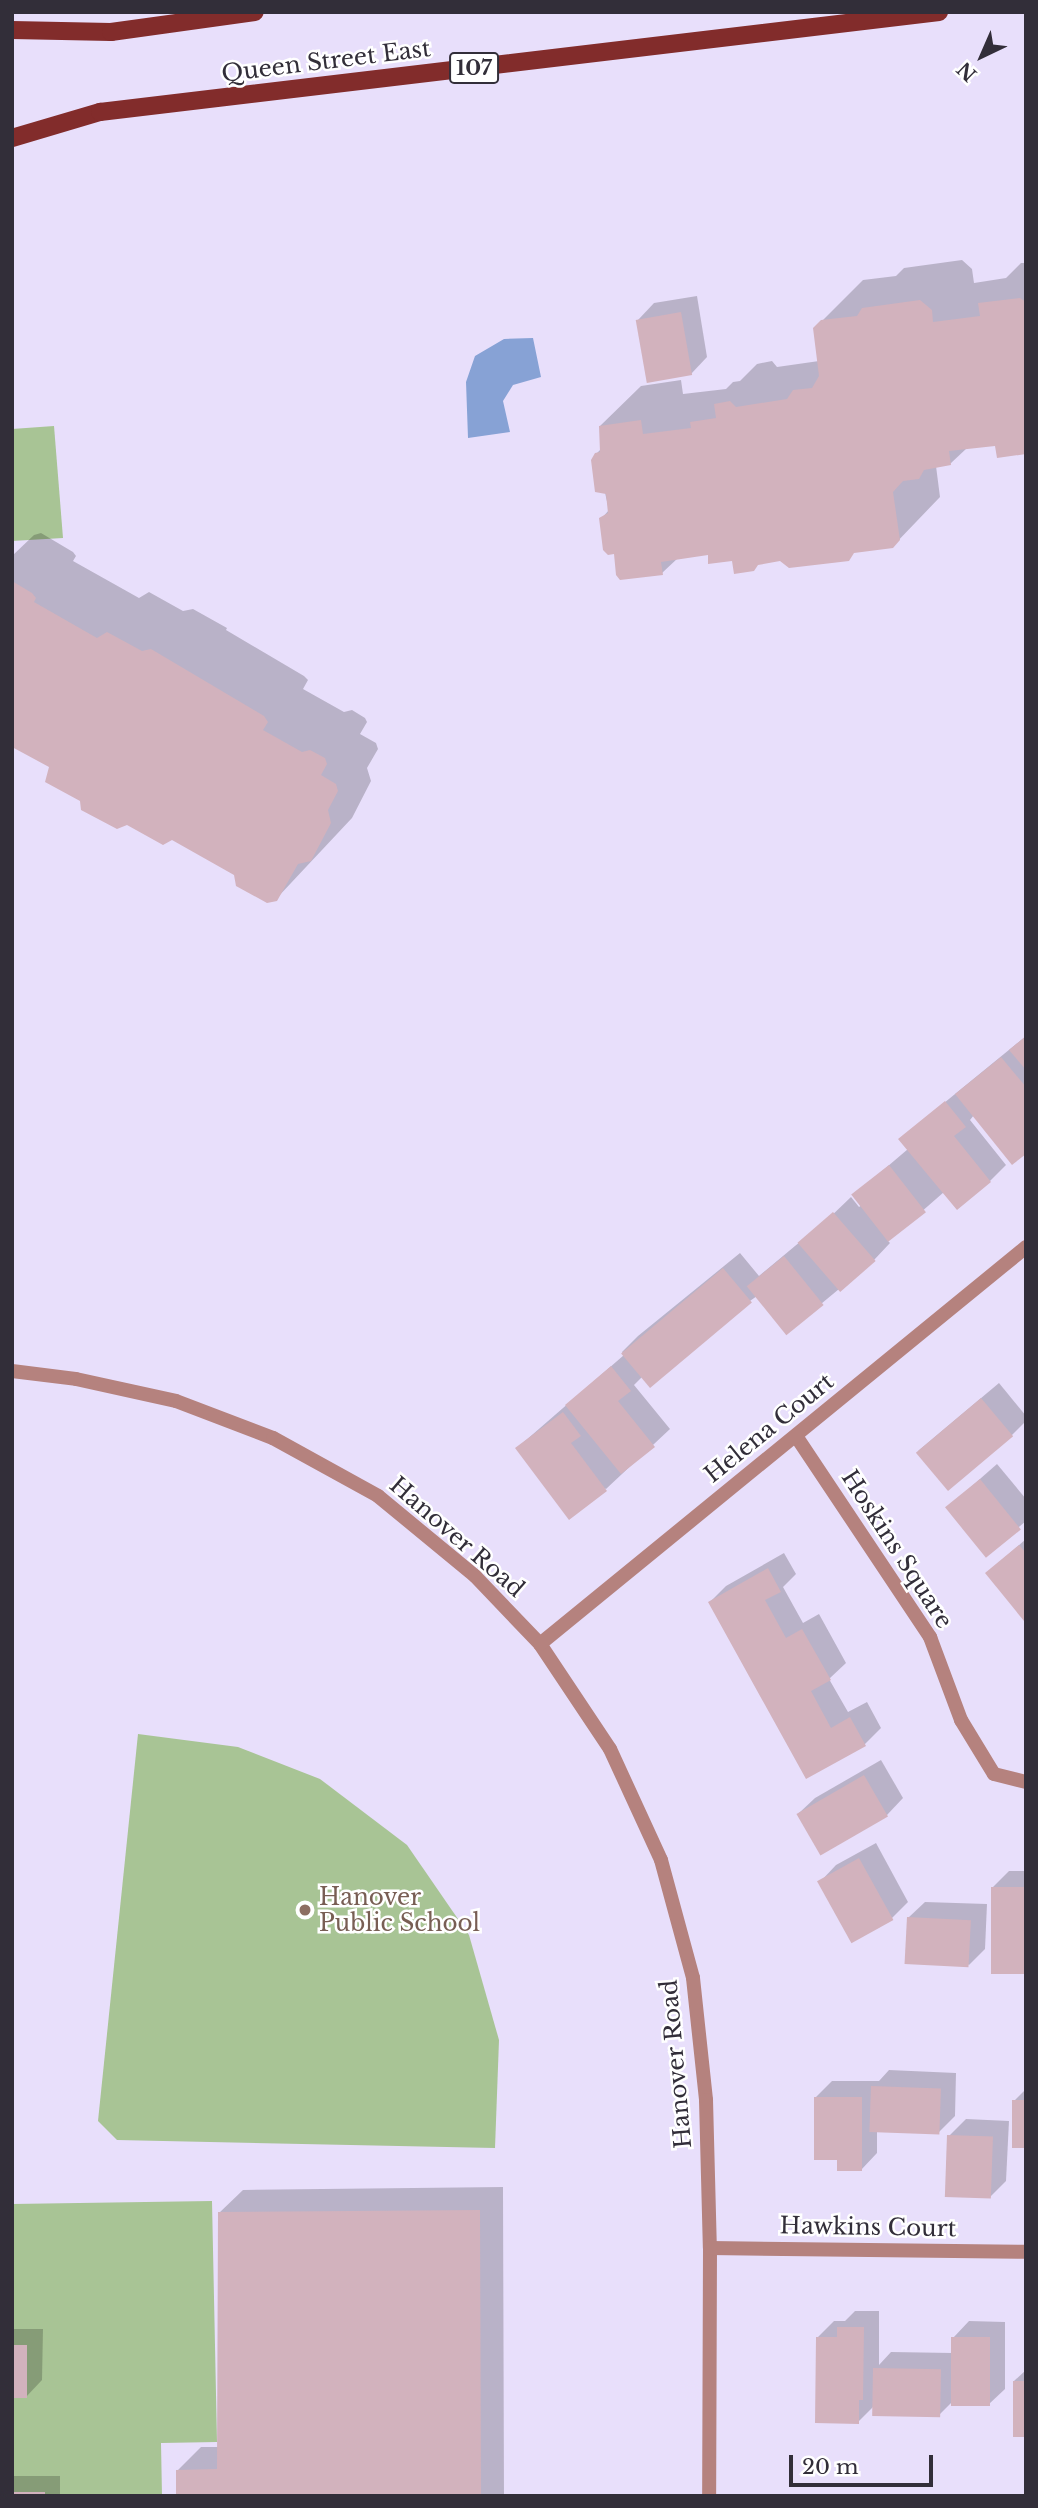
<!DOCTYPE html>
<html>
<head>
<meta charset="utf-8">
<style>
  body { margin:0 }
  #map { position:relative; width:1038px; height:2508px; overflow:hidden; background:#e8dffb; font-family:"Libre Baskerville",serif }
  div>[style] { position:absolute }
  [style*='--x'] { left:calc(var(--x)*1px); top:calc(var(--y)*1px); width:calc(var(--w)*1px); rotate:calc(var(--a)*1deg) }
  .green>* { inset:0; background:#a8c495 }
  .water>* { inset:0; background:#87a2d5 }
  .shadow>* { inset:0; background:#0003; transform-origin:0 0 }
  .building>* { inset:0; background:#d2b2bd; transform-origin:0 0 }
  .street>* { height:14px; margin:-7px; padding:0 7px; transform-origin:7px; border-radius:7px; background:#b5827e }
  .primary>* { height:18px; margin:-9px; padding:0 9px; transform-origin:9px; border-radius:9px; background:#822c2b }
  .dots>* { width:19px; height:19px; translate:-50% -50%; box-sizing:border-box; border:4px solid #fff; border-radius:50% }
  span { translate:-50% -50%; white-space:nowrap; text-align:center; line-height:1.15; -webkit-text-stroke:5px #fff; paint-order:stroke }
  .shield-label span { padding:2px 5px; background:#fff; border:2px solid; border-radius:5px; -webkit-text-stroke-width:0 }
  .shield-label { font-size:21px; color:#322e39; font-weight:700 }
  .street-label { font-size:23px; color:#322e39 }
  .education-label { font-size:23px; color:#785e54 }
  .left { translate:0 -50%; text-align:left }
  .frame { position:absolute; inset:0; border:14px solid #322e39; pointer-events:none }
  .north { position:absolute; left:947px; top:21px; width:70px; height:70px; -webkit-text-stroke:5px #fff; paint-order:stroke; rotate:224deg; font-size:19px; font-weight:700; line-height:28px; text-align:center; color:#322e39 }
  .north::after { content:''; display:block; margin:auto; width:24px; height:32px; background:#322e39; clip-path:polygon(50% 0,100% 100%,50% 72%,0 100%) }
  .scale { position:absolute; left:789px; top:2455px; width:144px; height:32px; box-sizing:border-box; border:4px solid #322e39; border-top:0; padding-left:9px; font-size:21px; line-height:24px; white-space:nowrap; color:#322e39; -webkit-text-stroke:5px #fff; paint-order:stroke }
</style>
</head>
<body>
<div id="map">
  <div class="green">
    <i style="clip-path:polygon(54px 426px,63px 538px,12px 541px,12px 429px)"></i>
    <i style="clip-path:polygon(138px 1734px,238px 1747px,320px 1779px,407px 1845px,469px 1935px,499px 2040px,495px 2148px,117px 2140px,98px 2121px)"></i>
    <i style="clip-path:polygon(212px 2201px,217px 2442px,161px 2443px,162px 2496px,12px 2496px,12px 2204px)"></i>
  </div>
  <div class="water">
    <i style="clip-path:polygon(533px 338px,541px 377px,513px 385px,503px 401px,510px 432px,468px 438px,466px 382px,475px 356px,504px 339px)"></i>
  </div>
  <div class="shadow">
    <i style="clip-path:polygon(962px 260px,972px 269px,974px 283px,1006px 278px,1021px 263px,1026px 263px,1026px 452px,997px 444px,967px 448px,950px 464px,936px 466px,940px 497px,893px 546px,781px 559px,734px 559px,709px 553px,678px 558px,662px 573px,615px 552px,601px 519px,609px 510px,596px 454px,601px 449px,600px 426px,641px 386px,681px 380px,683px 394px,726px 389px,733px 382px,740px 381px,757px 364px,772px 361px,777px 367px,819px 361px,815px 328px,863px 280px,896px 276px,904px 268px)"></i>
    <i style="clip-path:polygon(697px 296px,707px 357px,691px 374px,638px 320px,654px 303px)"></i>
    <i style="clip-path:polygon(41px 533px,73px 552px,76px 556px,73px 561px,139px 598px,149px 592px,183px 611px,193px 609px,227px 628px,226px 630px,304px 676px,308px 680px,303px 689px,344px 712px,352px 710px,365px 718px,367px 722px,360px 734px,376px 743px,378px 749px,367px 768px,371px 781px,352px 818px,276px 899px,172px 838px,82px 800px,51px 766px,12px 745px,12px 556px,34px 535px)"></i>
    <i style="clip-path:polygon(1026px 1036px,1026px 1152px,974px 1115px,970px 1120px,1006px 1165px,990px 1181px,944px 1192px,888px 1241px,890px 1243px,874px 1260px,786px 1333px,757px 1296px,642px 1377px,634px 1385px,670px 1429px,606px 1489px,517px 1448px,624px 1355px,622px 1352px,638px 1336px,740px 1253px,759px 1276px,801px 1241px,803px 1243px,851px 1197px,859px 1207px,862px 1205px,854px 1195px,908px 1149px,900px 1139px)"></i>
    <i style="clip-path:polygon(999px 1383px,1026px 1416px,1026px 1421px,1012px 1435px,918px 1451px)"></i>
    <i style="clip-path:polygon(997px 1464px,1026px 1499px,1026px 1521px,987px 1554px,948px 1507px)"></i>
    <i style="clip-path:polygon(1026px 1539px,1026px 1617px,1024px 1618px,987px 1573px)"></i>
    <i style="clip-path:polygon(784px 1553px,796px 1574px,783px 1587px,803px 1623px,819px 1614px,846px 1663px,829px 1679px,848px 1712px,867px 1702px,881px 1728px,865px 1744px,807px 1777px,710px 1602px,726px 1586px)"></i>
    <i style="clip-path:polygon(881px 1760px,903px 1798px,887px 1815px,798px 1814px,815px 1798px)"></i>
    <i style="clip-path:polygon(876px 1843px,908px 1902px,892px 1918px,820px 1882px,836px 1865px)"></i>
    <i style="clip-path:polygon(1009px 1871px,1026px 1871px,1026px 1973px,992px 1888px)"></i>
    <i style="clip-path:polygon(925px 1902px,987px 1904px,985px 1949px,969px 1965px,908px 1918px)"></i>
    <i style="clip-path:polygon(889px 2070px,956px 2073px,955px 2116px,938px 2133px,877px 2131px,877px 2153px,861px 2170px,839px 2159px,816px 2097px,832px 2081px,879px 2081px)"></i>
    <i style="clip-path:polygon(1026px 2089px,1026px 2146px,1014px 2101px)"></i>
    <i style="clip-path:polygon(966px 2119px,1009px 2121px,1006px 2181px,990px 2197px,949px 2136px)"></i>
    <i style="clip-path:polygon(503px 2187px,504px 2496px,178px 2496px,178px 2470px,201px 2447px,219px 2447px,219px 2213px,243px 2190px)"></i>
    <i style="clip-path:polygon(855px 2311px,879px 2311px,879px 2365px,891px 2352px,953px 2353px,953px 2338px,969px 2321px,1005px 2322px,1005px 2389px,988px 2405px,952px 2402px,939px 2415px,874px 2406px,858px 2422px,818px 2337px,834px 2321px,845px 2321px)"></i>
    <i style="clip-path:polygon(12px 2329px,43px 2329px,42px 2380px,26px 2397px,12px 2397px)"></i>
    <i style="clip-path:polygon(1026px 2370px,1026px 2435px,1014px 2381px)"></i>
    <i style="left:12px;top:2476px;width:48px;height:20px"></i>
  </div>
  <div class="building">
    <i style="clip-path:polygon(1020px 298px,1026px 302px,1026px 454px,997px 458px,995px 446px,949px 451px,951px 465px,924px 470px,919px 479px,903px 481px,893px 492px,900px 540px,893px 548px,854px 553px,849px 561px,789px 568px,780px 561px,758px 565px,754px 571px,734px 574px,732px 561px,708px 564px,708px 555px,661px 562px,663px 575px,620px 580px,616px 575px,614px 554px,608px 555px,603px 550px,599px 518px,608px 513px,606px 494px,595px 492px,591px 460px,595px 453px,600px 452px,599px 426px,641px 420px,643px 434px,691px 428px,690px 422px,716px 418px,714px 404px,730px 401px,736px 407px,787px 399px,793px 390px,812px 388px,819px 376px,813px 328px,821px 320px,857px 316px,862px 308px,920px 300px,932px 310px,933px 322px,980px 316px,978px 303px)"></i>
    <i style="left:681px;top:312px;width:64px;height:46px;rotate:80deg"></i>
    <i style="clip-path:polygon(12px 581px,32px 593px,36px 598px,34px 602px,97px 638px,107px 632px,142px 651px,151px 649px,264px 716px,268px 722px,263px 730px,302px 752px,310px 750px,325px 758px,327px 764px,321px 775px,336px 784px,338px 791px,328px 810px,331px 823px,311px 861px,298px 864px,277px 901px,267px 903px,236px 886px,234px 875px,172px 840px,163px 845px,127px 825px,117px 829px,81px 810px,80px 801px,45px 782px,49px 767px,12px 747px)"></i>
    <i style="clip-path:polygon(1026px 1036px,1026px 1070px,1009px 1050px)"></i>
    <i style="clip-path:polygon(1001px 1057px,1026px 1087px,1026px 1154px,1012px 1165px,955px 1094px)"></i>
    <i style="clip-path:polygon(945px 1101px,966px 1127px,954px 1136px,991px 1182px,957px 1210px,898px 1139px)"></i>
    <i style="left:889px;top:1165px;width:60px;height:48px;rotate:52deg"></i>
    <i style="left:833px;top:1212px;width:65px;height:47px;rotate:49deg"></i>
    <i style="left:784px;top:1256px;width:63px;height:48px;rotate:51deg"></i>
    <i style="left:723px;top:1268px;width:45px;height:133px;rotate:50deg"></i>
    <i style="clip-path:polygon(611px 1366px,631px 1391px,618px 1401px,655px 1447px,621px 1474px,565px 1405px)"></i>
    <i style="left:981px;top:1398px;width:50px;height:85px;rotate:50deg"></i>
    <i style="clip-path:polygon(563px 1412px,581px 1436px,571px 1443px,607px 1491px,569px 1520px,515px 1448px)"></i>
    <i style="left:980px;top:1479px;width:65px;height:45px;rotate:51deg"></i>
    <i style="clip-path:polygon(1019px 1545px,1026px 1553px,1024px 1621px,985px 1573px)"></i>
    <i style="clip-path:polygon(768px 1568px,781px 1592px,765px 1600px,786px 1638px,802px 1629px,831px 1680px,811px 1691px,831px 1728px,850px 1717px,866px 1746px,806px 1779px,708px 1602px)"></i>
    <i style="left:864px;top:1775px;width:48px;height:78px;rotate:60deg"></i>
    <i style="left:859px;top:1858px;width:71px;height:48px;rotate:61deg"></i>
    <i style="left:991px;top:1887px;width:35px;height:87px"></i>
    <i style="left:907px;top:1917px;width:64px;height:47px;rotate:3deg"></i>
    <i style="left:871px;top:2086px;width:70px;height:46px;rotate:2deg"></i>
    <i style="clip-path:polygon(814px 2097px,862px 2097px,862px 2171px,837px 2171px,837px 2160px,814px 2160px)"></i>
    <i style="left:1012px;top:2100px;width:14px;height:48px"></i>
    <i style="left:947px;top:2135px;width:46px;height:62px;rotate:2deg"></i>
    <i style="clip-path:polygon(480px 2210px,481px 2496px,176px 2496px,176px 2470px,217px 2469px,218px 2212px)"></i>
    <i style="clip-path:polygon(837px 2327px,864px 2327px,863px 2400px,859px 2400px,859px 2424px,815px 2423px,816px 2337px,837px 2337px)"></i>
    <i style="left:951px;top:2337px;width:39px;height:69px"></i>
    <i style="left:12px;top:2345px;width:15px;height:53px"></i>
    <i style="left:873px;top:2368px;width:68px;height:48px;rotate:1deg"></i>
    <i style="left:1013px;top:2381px;width:13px;height:56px"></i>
    <i style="left:12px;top:2492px;width:33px;height:4px"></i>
  </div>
  <div class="street">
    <i style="--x:12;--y:1371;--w:64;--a:7.1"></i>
    <i style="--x:76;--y:1379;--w:102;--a:12.4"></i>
    <i style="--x:176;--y:1401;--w:104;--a:20.9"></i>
    <i style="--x:273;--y:1438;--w:120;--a:28.9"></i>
    <i style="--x:378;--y:1496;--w:126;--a:39.5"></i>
    <i style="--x:475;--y:1576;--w:94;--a:46.3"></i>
    <i style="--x:540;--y:1644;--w:126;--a:56.3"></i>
    <i style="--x:610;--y:1749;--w:122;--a:65.3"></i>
    <i style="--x:661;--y:1860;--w:122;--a:74.8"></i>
    <i style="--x:693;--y:1978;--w:123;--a:83.9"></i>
    <i style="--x:706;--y:2100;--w:148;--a:88.5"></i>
    <i style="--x:710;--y:2248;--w:248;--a:90.2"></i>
    <i style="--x:796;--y:1436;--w:242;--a:56.3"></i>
    <i style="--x:930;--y:1637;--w:89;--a:69.5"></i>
    <i style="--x:961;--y:1720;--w:63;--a:58.6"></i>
    <i style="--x:994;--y:1774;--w:33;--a:14"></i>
    <i style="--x:540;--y:1644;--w:628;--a:-39.24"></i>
    <i style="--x:710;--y:2248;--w:316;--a:0.7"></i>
  </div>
  <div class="primary">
    <i style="--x:12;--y:30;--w:99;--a:1.2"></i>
    <i style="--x:111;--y:32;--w:145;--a:-7.9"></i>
    <i style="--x:12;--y:138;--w:92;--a:-16.5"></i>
    <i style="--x:100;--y:112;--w:845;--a:-6.8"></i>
  </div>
  <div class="dots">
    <i style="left:305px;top:1910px;background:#8d6e63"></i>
  </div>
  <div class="shield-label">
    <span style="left:474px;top:68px">107</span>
  </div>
  <div class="street-label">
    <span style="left:326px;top:61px;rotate:-7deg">Queen Street East</span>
    <span style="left:769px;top:1428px;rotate:-39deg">Helena Court</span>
    <span style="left:457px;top:1537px;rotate:41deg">Hanover Road</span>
    <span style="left:897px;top:1549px;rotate:57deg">Hoskins Square</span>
    <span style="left:676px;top:2064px;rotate:-95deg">Hanover Road</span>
    <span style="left:868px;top:2227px;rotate:1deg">Hawkins Court</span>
  </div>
  <div class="education-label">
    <span class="left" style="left:319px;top:1910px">Hanover<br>Public School</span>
  </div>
  <div class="frame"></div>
  <div class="north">N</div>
  <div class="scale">20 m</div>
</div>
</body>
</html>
